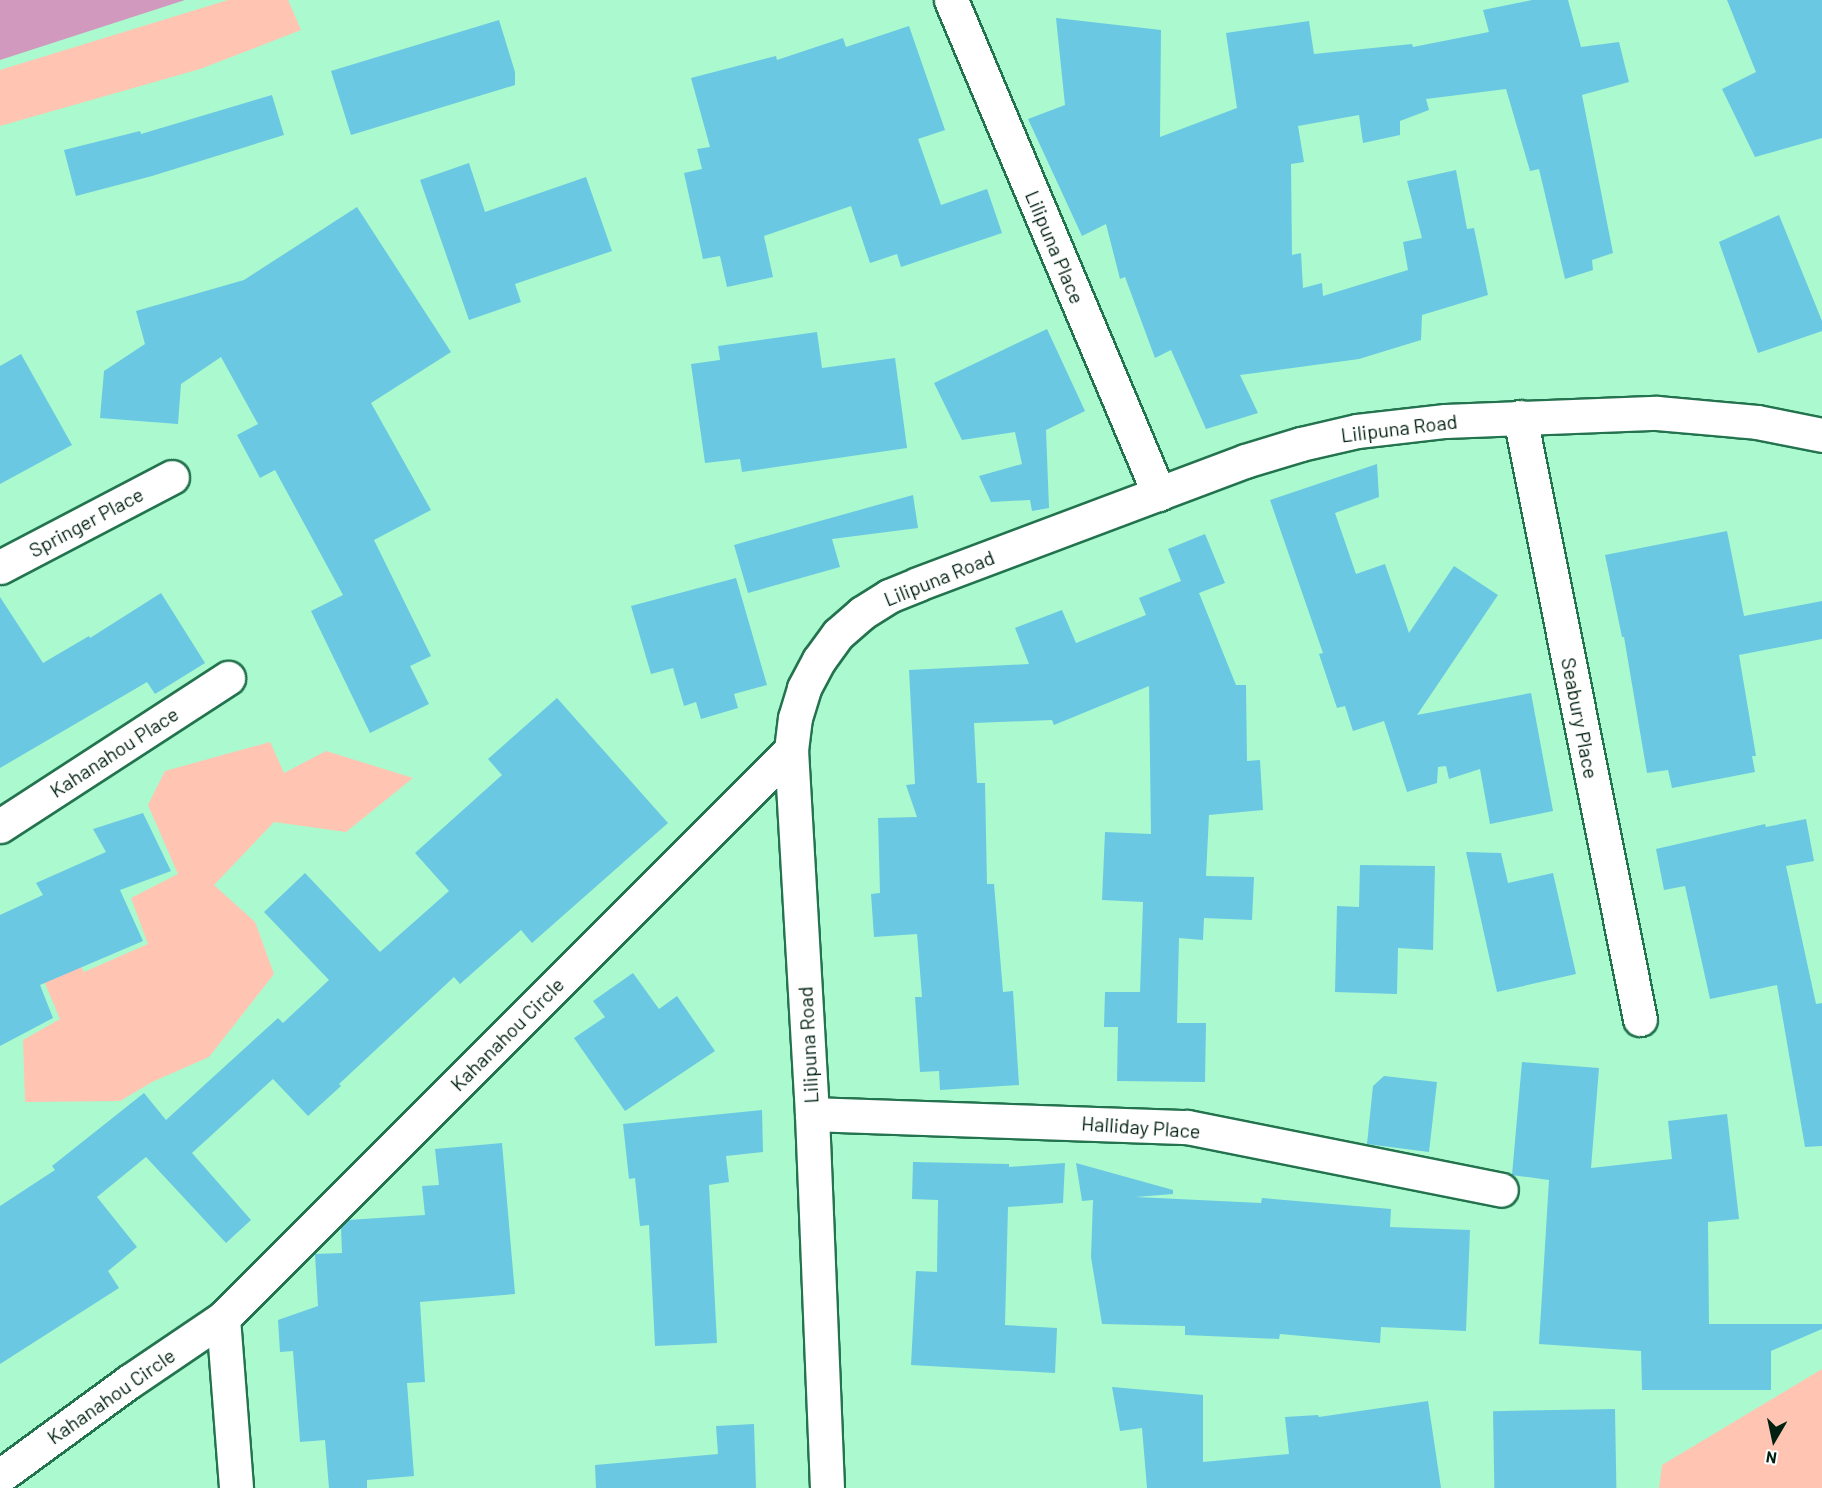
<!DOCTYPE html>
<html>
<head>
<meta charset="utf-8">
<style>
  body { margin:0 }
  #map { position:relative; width:1822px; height:1488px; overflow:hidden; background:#abf9ce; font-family:Barlow,sans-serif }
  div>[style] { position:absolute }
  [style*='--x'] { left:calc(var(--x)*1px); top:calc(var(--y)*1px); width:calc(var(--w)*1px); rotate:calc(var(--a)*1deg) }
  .green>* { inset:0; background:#ffc5b2 }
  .water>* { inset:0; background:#d199be }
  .building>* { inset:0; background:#6ac8e3; transform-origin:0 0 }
  .roads { filter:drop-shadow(2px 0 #24734f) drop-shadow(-2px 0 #24734f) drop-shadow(0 2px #24734f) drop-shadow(0 -2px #24734f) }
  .minor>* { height:33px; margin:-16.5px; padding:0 16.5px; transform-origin:16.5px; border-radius:16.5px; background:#fff }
  .tertiary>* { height:33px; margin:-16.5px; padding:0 16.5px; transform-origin:16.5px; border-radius:16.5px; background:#fff }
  span { translate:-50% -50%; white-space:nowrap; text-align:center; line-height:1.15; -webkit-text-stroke:5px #fff; paint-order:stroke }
  .street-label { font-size:20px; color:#002011 }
  .north { position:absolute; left:1744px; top:1410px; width:60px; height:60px; -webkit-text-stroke:4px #fff; paint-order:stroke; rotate:189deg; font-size:16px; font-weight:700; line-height:24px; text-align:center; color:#002011 }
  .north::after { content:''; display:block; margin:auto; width:21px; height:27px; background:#002011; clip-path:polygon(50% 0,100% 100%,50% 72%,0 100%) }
</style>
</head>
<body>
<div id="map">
  <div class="green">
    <i style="clip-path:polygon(228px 0,288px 0,301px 30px,200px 69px,0 126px,0 70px)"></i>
    <i style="clip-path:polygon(270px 742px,284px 773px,326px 751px,413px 778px,346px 832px,274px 822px,214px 885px,255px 922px,274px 974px,209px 1057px,152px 1082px,120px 1101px,25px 1102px,23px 1040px,60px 1019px,17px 917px,49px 913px,84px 972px,148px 944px,131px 898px,178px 874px,148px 805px,165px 771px)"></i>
    <i style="clip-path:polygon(1822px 1369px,1822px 1488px,1659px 1488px,1662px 1465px)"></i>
  </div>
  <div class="water">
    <i style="clip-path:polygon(0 0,185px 0,0 60px)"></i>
  </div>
  <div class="building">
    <i style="clip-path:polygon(1532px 0,1568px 0,1581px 47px,1619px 42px,1629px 82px,1582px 95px,1613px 253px,1592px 260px,1593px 270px,1565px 279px,1539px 169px,1530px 171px,1506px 89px,1426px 99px,1429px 110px,1400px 121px,1400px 135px,1363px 143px,1359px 115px,1298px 126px,1304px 162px,1291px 164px,1292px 255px,1301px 253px,1303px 288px,1322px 283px,1323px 296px,1408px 270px,1403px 242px,1422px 238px,1407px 181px,1456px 170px,1467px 229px,1474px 228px,1488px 295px,1422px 315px,1421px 340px,1359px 359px,1240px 375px,1258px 413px,1206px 429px,1171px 350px,1155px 358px,1125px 277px,1120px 279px,1106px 224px,1082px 236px,1028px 119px,1065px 105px,1056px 18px,1161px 30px,1160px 137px,1237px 108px,1226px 33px,1309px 21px,1314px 54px,1412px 44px,1413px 47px,1489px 32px,1483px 10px)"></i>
    <i style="clip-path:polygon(1727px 0,1822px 0,1822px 138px,1755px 157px,1722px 89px,1756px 72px)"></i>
    <i style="clip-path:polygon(499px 20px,515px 72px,515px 85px,351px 135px,331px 71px)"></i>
    <i style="clip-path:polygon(909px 26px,945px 130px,918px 139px,941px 205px,987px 189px,1002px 233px,901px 267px,897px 254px,870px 263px,851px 206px,764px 236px,773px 277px,727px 287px,720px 256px,703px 259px,684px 173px,702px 169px,697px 149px,710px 147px,691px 78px,776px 56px,777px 60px,843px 38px,846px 47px)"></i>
    <i style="clip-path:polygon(272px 95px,284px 135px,152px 176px,76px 196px,64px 150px,140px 131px,141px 134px)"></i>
    <i style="clip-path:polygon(469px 163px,485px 212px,586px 177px,612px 251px,515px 284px,521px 302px,469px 320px,420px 180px)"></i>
    <i style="clip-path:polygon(357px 207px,451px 352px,371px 403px,431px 510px,374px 540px,431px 656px,410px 666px,429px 704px,370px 733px,311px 611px,343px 595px,275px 470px,260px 478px,237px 435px,258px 424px,221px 357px,181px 384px,178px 424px,100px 418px,104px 371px,145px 344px,136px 311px,244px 280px)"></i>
    <i style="clip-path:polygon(1779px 215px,1822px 321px,1822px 331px,1758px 353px,1719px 242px)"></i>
    <i style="clip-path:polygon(1047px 329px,1085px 411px,1046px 430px,1049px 508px,1032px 511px,1030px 500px,991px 502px,979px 476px,1022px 464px,1015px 432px,962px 440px,934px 383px)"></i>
    <i style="clip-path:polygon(817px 332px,822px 368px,895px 358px,907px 448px,742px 472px,740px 459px,705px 463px,691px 364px,720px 360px,718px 346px)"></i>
    <i style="clip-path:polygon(21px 354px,72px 445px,0 484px,0 366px)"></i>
    <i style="clip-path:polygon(1377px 464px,1379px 497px,1335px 513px,1356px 574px,1385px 564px,1409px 633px,1454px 566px,1498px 595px,1417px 715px,1531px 693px,1553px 811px,1490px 824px,1480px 769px,1449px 779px,1446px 766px,1438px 767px,1437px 783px,1407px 792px,1384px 721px,1353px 731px,1345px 706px,1337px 708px,1319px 654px,1323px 653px,1270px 500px)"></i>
    <i style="clip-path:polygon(913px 495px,918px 528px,832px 539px,840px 567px,748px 593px,734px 545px)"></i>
    <i style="clip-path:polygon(1727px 531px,1744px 616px,1822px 601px,1822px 639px,1739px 655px,1756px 756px,1752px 756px,1755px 772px,1672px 788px,1668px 770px,1647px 773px,1624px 637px,1622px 637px,1605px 555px)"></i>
    <i style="clip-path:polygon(1205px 534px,1225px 583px,1199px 593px,1236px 685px,1246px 685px,1247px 761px,1260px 760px,1263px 810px,1209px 815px,1206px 876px,1254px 877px,1252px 920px,1204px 918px,1203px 940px,1179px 938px,1177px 1023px,1206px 1023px,1205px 1082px,1117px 1081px,1118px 1027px,1104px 1027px,1105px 992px,1140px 992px,1143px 902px,1102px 900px,1105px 832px,1151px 834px,1149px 686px,1054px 725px,1052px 720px,974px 723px,977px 783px,985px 783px,987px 884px,994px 884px,1003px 992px,1013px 991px,1019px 1085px,940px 1090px,939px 1071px,920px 1072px,915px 997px,922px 997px,917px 934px,874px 937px,871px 894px,880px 893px,878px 818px,917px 817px,906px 785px,915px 784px,909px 670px,1029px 664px,1015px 628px,1062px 610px,1076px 643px,1146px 615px,1139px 598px,1181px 581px,1168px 549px)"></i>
    <i style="clip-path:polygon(736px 578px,767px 685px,734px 694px,738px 708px,701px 719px,696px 702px,684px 706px,673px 668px,651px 674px,631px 606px)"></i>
    <i style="clip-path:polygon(161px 593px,205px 663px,155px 694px,147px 682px,0 768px,0 597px,43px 663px,89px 636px,90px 638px)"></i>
    <i style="clip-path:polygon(557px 698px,668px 823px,532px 943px,521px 930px,460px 984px,454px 977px,339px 1084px,341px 1086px,308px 1116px,273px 1079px,192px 1153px,251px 1220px,226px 1243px,146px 1157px,97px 1197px,137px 1247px,108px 1271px,119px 1288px,0 1364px,0 1206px,55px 1170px,52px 1166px,144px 1093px,166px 1120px,278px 1018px,283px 1023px,329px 980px,264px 912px,305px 873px,380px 952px,449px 891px,415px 853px,502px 775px,488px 759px)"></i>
    <i style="clip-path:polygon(143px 813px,171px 871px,120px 890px,143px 941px,40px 985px,53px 1018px,0 1046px,0 915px,43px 895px,36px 883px,106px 852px,93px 829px)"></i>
    <i style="clip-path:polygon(1806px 819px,1814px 861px,1786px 866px,1816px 1004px,1822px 1003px,1822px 1146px,1805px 1147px,1777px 985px,1710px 999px,1685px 886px,1664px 890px,1656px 849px,1765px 824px,1766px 827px)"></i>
    <i style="clip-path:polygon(1466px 852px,1501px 853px,1508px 883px,1553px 873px,1576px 974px,1497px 992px)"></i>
    <i style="clip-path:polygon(1360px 865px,1435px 866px,1433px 950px,1398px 948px,1397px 994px,1335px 992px,1337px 906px,1359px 907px)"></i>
    <i style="clip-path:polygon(633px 973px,659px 1009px,677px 996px,715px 1051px,625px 1111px,574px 1038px,605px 1017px,593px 1001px)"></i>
    <i style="clip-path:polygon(1522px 1062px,1599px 1068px,1591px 1168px,1672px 1159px,1668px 1121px,1727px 1114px,1739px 1219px,1708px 1222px,1709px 1324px,1822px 1324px,1822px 1329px,1771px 1351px,1771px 1390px,1642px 1390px,1641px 1351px,1539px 1344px,1549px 1180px,1512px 1175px)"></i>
    <i style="clip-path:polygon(1384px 1076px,1437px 1082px,1429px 1152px,1367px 1144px,1373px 1086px)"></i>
    <i style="clip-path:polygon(762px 1110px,763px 1152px,726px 1156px,729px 1182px,709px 1185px,717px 1343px,655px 1346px,649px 1225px,640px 1226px,635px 1178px,629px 1179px,623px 1124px)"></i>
    <i style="clip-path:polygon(502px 1143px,515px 1294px,420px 1302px,425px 1382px,407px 1383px,414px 1476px,367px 1480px,367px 1488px,329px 1488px,325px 1440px,300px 1442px,293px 1351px,280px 1352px,278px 1320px,318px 1306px,315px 1254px,342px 1253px,341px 1227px,348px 1220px,425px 1215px,422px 1186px,439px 1185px,435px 1149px)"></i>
    <i style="clip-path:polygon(913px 1162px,1009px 1164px,1009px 1167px,1065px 1163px,1063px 1203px,1008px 1207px,1005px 1325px,1057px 1328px,1055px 1373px,911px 1365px,916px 1271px,937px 1272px,938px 1200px,912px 1199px)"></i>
    <i style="clip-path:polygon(1076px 1163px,1173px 1190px,1173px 1194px,1136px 1197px,1261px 1203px,1262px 1198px,1391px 1209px,1390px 1227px,1470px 1230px,1466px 1331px,1381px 1327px,1380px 1343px,1280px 1334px,1279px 1339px,1185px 1335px,1185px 1326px,1102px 1324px,1091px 1257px,1093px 1200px,1082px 1201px)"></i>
    <i style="clip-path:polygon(1112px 1387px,1203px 1395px,1203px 1462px,1289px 1454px,1285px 1417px,1318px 1415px,1319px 1417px,1428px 1401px,1441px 1488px,1147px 1488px,1142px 1428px,1120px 1431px)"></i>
    <i style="left:1615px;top:1409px;width:79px;height:122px;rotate:89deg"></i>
    <i style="clip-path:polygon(754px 1424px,756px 1488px,596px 1488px,595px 1465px,718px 1454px,716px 1426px)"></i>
  </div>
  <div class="roads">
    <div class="minor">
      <i style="--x:951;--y:0;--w:536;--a:67.17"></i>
      <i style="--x:1520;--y:417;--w:614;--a:78.73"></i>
      <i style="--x:0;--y:567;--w:194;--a:-27.6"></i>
      <i style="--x:0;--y:826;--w:272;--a:-33"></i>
      <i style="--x:812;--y:1114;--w:375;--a:2"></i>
      <i style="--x:1187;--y:1127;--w:320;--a:11.3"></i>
      <i style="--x:223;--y:1318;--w:170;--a:85.6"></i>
      <i style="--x:0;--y:1476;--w:161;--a:-36.2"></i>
      <i style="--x:130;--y:1381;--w:112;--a:-34.1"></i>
      <i style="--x:223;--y:1318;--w:803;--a:-45"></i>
    </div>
    <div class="tertiary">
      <i style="--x:827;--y:1488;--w:374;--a:-92.3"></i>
      <i style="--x:812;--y:1114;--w:365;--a:-93.3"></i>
      <i style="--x:791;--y:750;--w:32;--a:-83"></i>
      <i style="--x:795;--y:718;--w:31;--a:-73"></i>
      <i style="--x:804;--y:688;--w:32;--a:-62"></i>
      <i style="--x:819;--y:660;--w:32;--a:-54"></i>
      <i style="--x:838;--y:634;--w:32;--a:-41"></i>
      <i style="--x:862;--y:613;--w:32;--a:-32"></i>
      <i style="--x:889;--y:596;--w:31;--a:-22"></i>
      <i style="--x:918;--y:584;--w:349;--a:-20.6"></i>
      <i style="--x:1245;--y:461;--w:59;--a:-16.9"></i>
      <i style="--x:1301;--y:444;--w:57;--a:-13.1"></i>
      <i style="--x:1357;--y:431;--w:89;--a:-6.5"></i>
      <i style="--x:1445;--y:421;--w:212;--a:-2.2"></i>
      <i style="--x:1657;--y:413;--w:100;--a:5.1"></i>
      <i style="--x:1757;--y:422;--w:66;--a:11.3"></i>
    </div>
  </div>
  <div class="street-label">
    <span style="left:1055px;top:247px;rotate:67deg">Lilipuna Place</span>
    <span style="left:1399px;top:428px;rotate:-7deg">Lilipuna Road</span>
    <span style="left:86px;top:522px;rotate:-28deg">Springer Place</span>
    <span style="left:939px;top:578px;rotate:-22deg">Lilipuna Road</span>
    <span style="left:1580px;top:718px;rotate:79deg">Seabury Place</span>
    <span style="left:114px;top:752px;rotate:-33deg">Kahanahou Place</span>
    <span style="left:507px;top:1034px;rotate:-45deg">Kahanahou Circle</span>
    <span style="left:808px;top:1045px;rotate:-93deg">Lilipuna Road</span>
    <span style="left:1141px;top:1127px;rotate:4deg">Halliday Place</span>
    <span style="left:111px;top:1396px;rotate:-35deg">Kahanahou Circle</span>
  </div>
  <div class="north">N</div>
</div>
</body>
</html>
